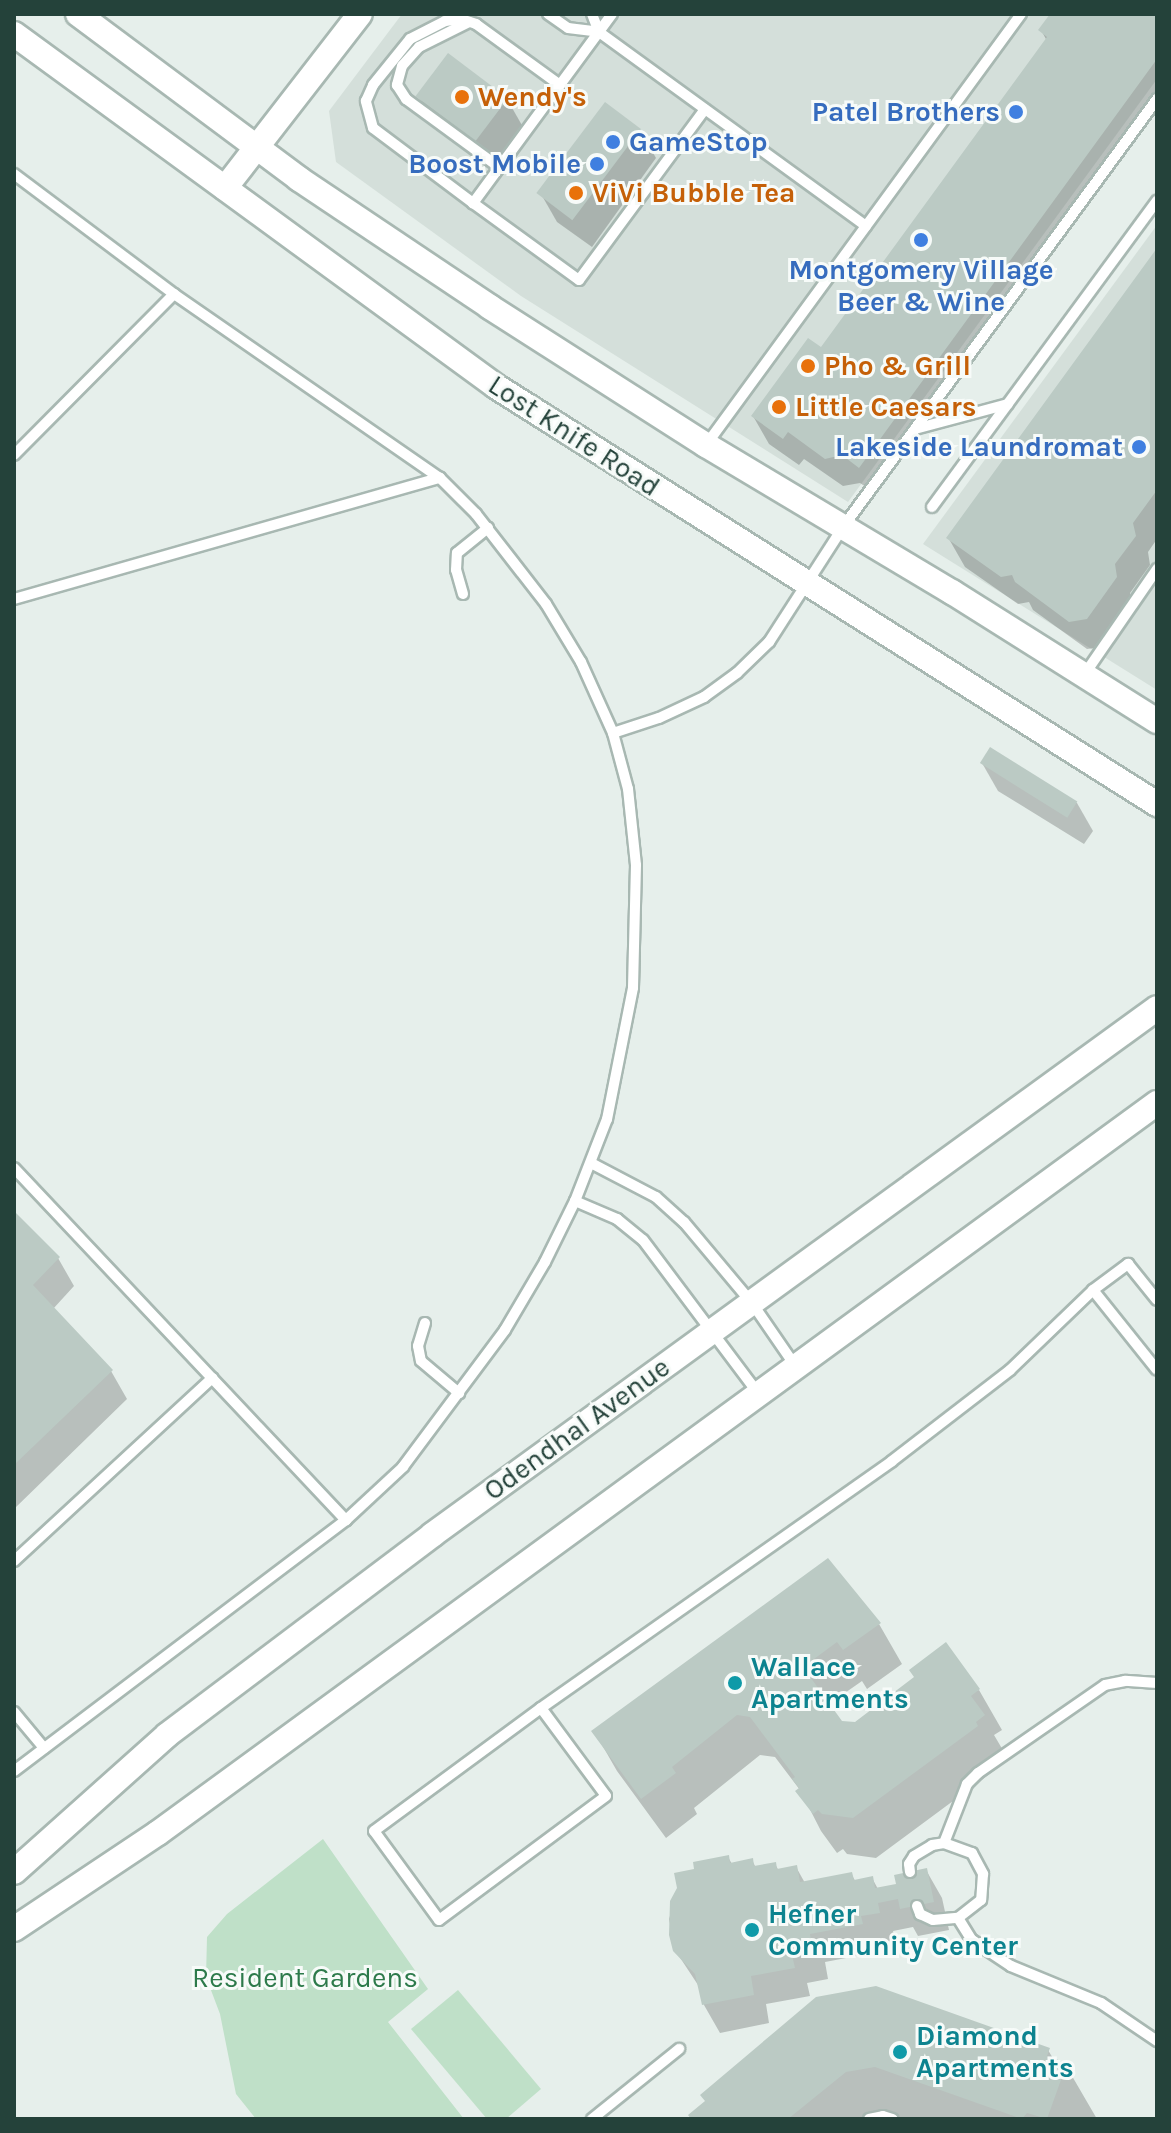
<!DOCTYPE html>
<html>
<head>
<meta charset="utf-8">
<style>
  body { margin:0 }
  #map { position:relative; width:1171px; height:2133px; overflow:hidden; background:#e6efeb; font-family:Karla,sans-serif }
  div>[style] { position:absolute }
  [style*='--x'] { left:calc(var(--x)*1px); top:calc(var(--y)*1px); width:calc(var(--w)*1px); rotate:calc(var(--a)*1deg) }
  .built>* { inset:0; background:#d4dfda }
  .green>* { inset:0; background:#bfe0c8 }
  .shadow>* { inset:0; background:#0003 }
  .building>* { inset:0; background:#bbcac4; transform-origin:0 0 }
  .roads { filter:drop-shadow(2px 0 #a8b8b2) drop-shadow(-2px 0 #a8b8b2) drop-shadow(0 2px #a8b8b2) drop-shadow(0 -2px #a8b8b2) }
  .lane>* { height:10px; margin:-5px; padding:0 5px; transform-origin:5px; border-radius:5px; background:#fff }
  .secondary>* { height:24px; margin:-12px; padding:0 12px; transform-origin:12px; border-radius:12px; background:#fff }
  .dots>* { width:22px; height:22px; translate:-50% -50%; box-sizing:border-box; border:4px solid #f7fbf9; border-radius:50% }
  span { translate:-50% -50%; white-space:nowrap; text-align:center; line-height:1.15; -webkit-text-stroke:6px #f7fbf9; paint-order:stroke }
  .food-label { font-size:28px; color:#c56008; font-weight:700 }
  .left { translate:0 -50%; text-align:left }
  .shop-label { font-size:28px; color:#366cbe; font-weight:700 }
  .right { translate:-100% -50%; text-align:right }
  .street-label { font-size:28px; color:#24423a }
  .culture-label { font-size:28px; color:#0d838f; font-weight:700 }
  .park-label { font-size:28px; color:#2d7a4b }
  .frame { position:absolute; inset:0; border:16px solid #24423a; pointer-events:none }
</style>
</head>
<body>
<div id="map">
  <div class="built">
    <i style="clip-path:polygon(402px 14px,1157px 14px,1157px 79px,848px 502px,521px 296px,336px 162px,329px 111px)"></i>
    <i style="clip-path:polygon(1157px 225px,1157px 690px,923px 544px)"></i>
  </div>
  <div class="green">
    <i style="clip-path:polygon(323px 1839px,428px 1989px,388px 2022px,464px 2119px,256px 2119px,236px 2094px,220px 2014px,206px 1977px,207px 1937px,227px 1914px)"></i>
    <i style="clip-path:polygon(458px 1990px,541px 2089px,506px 2119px,487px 2119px,411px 2029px)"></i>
  </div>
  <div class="shadow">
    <i style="clip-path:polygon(1053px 14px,1157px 14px,1157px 109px,876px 494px,860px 483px,843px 486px,804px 459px,799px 465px,769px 444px,753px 416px,821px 350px,1047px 41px,1041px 30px)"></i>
    <i style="clip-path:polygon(419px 96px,507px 99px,523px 127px,492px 167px,435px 124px)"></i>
    <i style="clip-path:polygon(640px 130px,656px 158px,592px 247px,557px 222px,541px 194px)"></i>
    <i style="clip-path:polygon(1157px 251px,1157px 539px,1148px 552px,1150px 565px,1130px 593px,1132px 606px,1102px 647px,1087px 649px,1033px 610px,1029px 602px,1018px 604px,965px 567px,949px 539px)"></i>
    <i style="clip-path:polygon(982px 763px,1077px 803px,1093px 831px,1084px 844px,998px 791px)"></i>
    <i style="clip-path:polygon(14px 1213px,58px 1258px,74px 1286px,53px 1309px,111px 1371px,127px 1399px,14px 1509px)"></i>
    <i style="clip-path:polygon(879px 1624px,902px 1664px,867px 1689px,862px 1681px,832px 1702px,831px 1710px,841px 1723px,856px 1724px,979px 1690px,1002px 1730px,994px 1735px,1007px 1757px,997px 1763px,999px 1767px,876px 1858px,847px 1854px,843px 1849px,837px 1853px,821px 1831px,800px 1790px,775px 1757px,760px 1755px,694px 1808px,697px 1814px,666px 1838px,617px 1771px,594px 1731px)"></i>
    <i style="clip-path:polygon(728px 1857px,732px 1864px,752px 1860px,756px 1868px,775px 1864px,779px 1871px,796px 1867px,805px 1883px,851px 1874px,856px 1882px,872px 1878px,878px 1889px,898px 1885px,926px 1870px,942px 1898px,949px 1930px,918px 1936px,913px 1927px,893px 1931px,895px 1940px,876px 1944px,878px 1952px,825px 1962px,828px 1979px,807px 1983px,810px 1996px,766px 2004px,769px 2023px,720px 2033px,704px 2005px,700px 1988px,675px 1950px,669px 1919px,679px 1888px,697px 1871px)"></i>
    <i style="clip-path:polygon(817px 1999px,1048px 2050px,1054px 2060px,1065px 2064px,1097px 2119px,692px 2119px)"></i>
  </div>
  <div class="building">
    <i style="clip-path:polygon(1050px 14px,1157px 14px,1157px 59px,859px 468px,842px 455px,825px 459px,788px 432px,783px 439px,751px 416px,808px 338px,821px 347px,1047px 37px,1038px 30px)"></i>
    <i style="left:448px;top:53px;width:75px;height:54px;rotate:37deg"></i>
    <i style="left:605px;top:102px;width:45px;height:114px;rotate:37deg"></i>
    <i style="clip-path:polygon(1157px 248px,1157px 490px,1133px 523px,1136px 536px,1115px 564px,1117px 577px,1087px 619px,1069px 622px,1015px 582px,1012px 575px,1001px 577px,946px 538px)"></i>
    <i style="left:990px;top:747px;width:103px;height:19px;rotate:32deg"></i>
    <i style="clip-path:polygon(14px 1211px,60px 1257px,33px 1285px,113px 1370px,14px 1465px)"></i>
    <i style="clip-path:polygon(828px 1558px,881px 1623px,843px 1650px,837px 1642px,810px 1662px,808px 1674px,842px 1721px,855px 1722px,914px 1677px,909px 1670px,946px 1642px,980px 1689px,971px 1696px,985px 1715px,976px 1722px,978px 1726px,853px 1818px,822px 1814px,818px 1810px,813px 1814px,795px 1791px,799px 1788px,792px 1779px,795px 1777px,750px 1717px,737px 1715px,672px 1767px,676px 1773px,641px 1799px,591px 1731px)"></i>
    <i style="clip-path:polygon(729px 1855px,730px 1863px,753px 1858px,754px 1866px,776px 1862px,777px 1869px,797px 1865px,800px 1882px,852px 1872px,854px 1880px,873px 1876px,875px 1888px,896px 1884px,894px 1875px,927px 1868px,934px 1902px,900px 1909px,898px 1899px,878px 1903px,880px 1913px,861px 1916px,863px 1924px,810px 1934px,813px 1951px,792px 1955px,795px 1968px,751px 1976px,754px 1995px,702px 2005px,695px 1974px,673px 1951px,669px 1935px,670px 1901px,677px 1888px,674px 1873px,694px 1869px,693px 1862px)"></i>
    <i style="clip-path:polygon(876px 1986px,1050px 2048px,1047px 2056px,1067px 2063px,1047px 2119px,1027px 2113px,1022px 2119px,875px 2067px,846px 2072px,788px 2119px,691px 2119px,688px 2115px,705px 2101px,700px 2095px,816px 1997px)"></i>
  </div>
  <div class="roads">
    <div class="lane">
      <i style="--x:548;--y:14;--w:24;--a:35"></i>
      <i style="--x:568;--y:28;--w:31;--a:7"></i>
      <i style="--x:599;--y:32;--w:330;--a:36"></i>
      <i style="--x:592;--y:14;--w:19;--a:69"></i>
      <i style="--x:612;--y:14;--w:235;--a:126.3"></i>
      <i style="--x:473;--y:203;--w:131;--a:36"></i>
      <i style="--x:579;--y:280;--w:212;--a:-53.6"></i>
      <i style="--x:469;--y:22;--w:56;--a:153.4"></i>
      <i style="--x:419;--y:47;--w:25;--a:132"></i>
      <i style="--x:402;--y:66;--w:20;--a:105"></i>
      <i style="--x:397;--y:85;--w:17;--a:57"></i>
      <i style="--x:406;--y:99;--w:115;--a:36.2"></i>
      <i style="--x:14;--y:174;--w:200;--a:36.9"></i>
      <i style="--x:174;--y:294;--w:323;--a:34.7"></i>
      <i style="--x:440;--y:478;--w:51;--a:45"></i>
      <i style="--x:476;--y:514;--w:114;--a:52.1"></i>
      <i style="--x:546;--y:604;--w:68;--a:58.9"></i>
      <i style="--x:581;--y:662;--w:78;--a:65.7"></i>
      <i style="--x:613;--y:733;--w:58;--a:75"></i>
      <i style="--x:628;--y:789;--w:76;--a:84"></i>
      <i style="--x:636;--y:865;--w:123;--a:91.4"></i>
      <i style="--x:633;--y:988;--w:134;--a:101.2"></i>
      <i style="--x:607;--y:1119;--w:88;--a:111.3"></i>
      <i style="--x:575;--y:1201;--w:68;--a:116.2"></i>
      <i style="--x:545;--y:1262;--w:79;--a:120.5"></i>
      <i style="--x:505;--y:1330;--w:171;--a:126.7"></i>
      <i style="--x:403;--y:1467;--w:78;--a:137.1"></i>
      <i style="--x:346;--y:1520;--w:416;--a:142.9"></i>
      <i style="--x:473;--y:203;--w:125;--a:-143.1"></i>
      <i style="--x:373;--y:128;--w:28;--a:-105"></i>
      <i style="--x:366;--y:101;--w:17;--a:-66"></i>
      <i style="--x:373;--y:85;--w:59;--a:-51.2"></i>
      <i style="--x:410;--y:39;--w:39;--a:-27"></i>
      <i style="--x:445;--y:21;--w:16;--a:-7"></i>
      <i style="--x:461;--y:19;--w:16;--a:18"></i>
      <i style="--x:476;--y:24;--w:104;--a:36"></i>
      <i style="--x:915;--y:429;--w:96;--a:-15"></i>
      <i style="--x:706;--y:445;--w:534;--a:-53.84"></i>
      <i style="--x:14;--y:455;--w:227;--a:-45.2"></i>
      <i style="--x:932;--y:507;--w:380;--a:-53.7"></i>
      <i style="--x:463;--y:594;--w:25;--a:-106"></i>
      <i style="--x:456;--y:570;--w:17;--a:-87"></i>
      <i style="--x:457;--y:553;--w:40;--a:-39"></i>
      <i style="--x:14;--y:599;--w:443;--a:-15.9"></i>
      <i style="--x:1084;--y:675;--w:129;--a:-55.4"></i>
      <i style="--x:613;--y:733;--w:48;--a:-18.1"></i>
      <i style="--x:659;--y:718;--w:50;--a:-25"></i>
      <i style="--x:704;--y:697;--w:41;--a:-36"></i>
      <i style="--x:737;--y:673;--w:45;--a:-44.1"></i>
      <i style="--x:769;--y:642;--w:137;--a:-57.2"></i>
      <i style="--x:843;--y:527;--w:531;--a:-53.73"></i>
      <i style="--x:591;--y:1163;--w:73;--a:27.6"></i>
      <i style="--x:656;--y:1197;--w:38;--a:42"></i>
      <i style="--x:684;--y:1222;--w:106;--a:50"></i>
      <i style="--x:752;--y:1303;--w:78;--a:55.5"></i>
      <i style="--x:14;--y:1168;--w:484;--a:46.7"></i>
      <i style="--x:575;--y:1201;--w:46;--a:23.2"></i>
      <i style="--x:617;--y:1219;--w:33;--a:39"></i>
      <i style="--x:643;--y:1240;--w:191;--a:53.1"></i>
      <i style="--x:1093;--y:1290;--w:102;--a:51.3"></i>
      <i style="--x:425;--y:1323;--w:24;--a:107"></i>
      <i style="--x:418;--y:1346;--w:15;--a:79"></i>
      <i style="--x:421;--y:1361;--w:50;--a:40.1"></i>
      <i style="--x:14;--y:1561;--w:270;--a:-42.7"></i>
      <i style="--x:1157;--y:1683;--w:32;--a:-176"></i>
      <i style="--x:1125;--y:1681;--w:20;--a:169"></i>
      <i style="--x:1105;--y:1685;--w:155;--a:145.3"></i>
      <i style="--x:978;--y:1773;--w:16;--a:135"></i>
      <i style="--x:967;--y:1784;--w:63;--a:111.3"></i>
      <i style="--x:944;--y:1843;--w:30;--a:20"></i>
      <i style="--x:972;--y:1853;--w:24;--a:62"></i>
      <i style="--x:983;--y:1874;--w:26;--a:94"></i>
      <i style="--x:981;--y:1900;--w:29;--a:142"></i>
      <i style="--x:958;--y:1918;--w:26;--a:58"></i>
      <i style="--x:972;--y:1940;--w:47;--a:33.7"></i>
      <i style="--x:1011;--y:1966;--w:97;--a:22.3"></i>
      <i style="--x:1101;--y:2003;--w:68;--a:34.2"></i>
      <i style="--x:541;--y:1708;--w:109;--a:53.5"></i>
      <i style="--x:606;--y:1796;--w:208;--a:143.4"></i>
      <i style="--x:439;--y:1920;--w:110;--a:-126.1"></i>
      <i style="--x:374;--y:1831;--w:207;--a:-36.4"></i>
      <i style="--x:541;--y:1708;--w:429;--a:-35.1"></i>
      <i style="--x:892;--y:1461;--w:149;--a:-37.6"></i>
      <i style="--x:1010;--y:1370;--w:115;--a:-43.9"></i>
      <i style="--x:1093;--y:1290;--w:44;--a:-36.6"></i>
      <i style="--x:1128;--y:1264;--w:46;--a:51.1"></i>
      <i style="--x:14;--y:1712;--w:47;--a:50.2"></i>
      <i style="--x:910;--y:1872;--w:8;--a:-97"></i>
      <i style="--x:909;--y:1864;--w:9;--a:-58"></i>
      <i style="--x:914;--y:1856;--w:21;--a:-31"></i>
      <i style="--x:932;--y:1845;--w:12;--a:-9"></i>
      <i style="--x:917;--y:1906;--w:9;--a:69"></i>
      <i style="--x:920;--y:1914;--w:14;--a:25"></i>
      <i style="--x:933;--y:1920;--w:25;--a:-5"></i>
      <i style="--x:592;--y:2119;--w:112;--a:-38.8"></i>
      <i style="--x:869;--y:2119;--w:14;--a:-12"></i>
      <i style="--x:883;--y:2116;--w:10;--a:17"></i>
    </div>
    <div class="secondary">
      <i style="--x:78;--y:14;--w:276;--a:36.7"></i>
      <i style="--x:299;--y:179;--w:230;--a:33.8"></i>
      <i style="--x:490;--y:307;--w:256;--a:32.6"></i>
      <i style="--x:706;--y:445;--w:287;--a:30.9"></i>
      <i style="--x:952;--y:592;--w:242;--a:32.2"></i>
      <i style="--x:14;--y:34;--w:598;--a:36.16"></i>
      <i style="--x:497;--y:387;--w:781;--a:32.29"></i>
      <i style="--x:225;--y:188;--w:220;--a:-52.2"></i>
      <i style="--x:14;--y:1872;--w:205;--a:-41.8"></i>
      <i style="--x:167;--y:1735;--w:332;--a:-37"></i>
      <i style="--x:432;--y:1535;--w:896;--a:-36.01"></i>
      <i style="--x:14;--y:1929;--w:173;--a:-33.7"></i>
      <i style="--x:158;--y:1833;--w:1237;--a:-36.16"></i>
    </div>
  </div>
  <div class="dots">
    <i style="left:462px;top:97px;background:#e8710a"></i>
    <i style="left:1016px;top:112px;background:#3f7fe0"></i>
    <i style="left:613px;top:142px;background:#3f7fe0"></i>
    <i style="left:597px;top:164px;background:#3f7fe0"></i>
    <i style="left:576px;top:193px;background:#e8710a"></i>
    <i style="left:921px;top:240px;background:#3f7fe0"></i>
    <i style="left:808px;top:366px;background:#e8710a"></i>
    <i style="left:779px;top:407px;background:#e8710a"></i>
    <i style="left:1139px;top:447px;background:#3f7fe0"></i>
    <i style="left:735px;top:1683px;background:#0f9aa8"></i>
    <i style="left:752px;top:1930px;background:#0f9aa8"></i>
    <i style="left:900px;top:2052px;background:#0f9aa8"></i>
  </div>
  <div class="food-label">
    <span class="left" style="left:478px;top:97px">Wendy's</span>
    <span class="left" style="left:592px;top:193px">ViVi Bubble Tea</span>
    <span class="left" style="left:824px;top:366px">Pho &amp; Grill</span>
    <span class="left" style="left:795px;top:407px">Little Caesars</span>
  </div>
  <div class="shop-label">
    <span class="right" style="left:1000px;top:112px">Patel Brothers</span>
    <span class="left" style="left:629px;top:142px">GameStop</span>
    <span class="right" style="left:581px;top:164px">Boost Mobile</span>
    <span style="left:921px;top:286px">Montgomery Village<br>Beer &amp; Wine</span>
    <span class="right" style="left:1123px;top:447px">Lakeside Laundromat</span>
  </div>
  <div class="street-label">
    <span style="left:574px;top:436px;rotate:33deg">Lost Knife Road</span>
    <span style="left:577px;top:1429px;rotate:-36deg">Odendhal Avenue</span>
  </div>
  <div class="culture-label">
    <span class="left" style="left:751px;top:1683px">Wallace<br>Apartments</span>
    <span class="left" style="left:768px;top:1930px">Hefner<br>Community Center</span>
    <span class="left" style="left:916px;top:2052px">Diamond<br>Apartments</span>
  </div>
  <div class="park-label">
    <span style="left:305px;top:1978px">Resident Gardens</span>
  </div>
  <div class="frame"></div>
</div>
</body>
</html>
